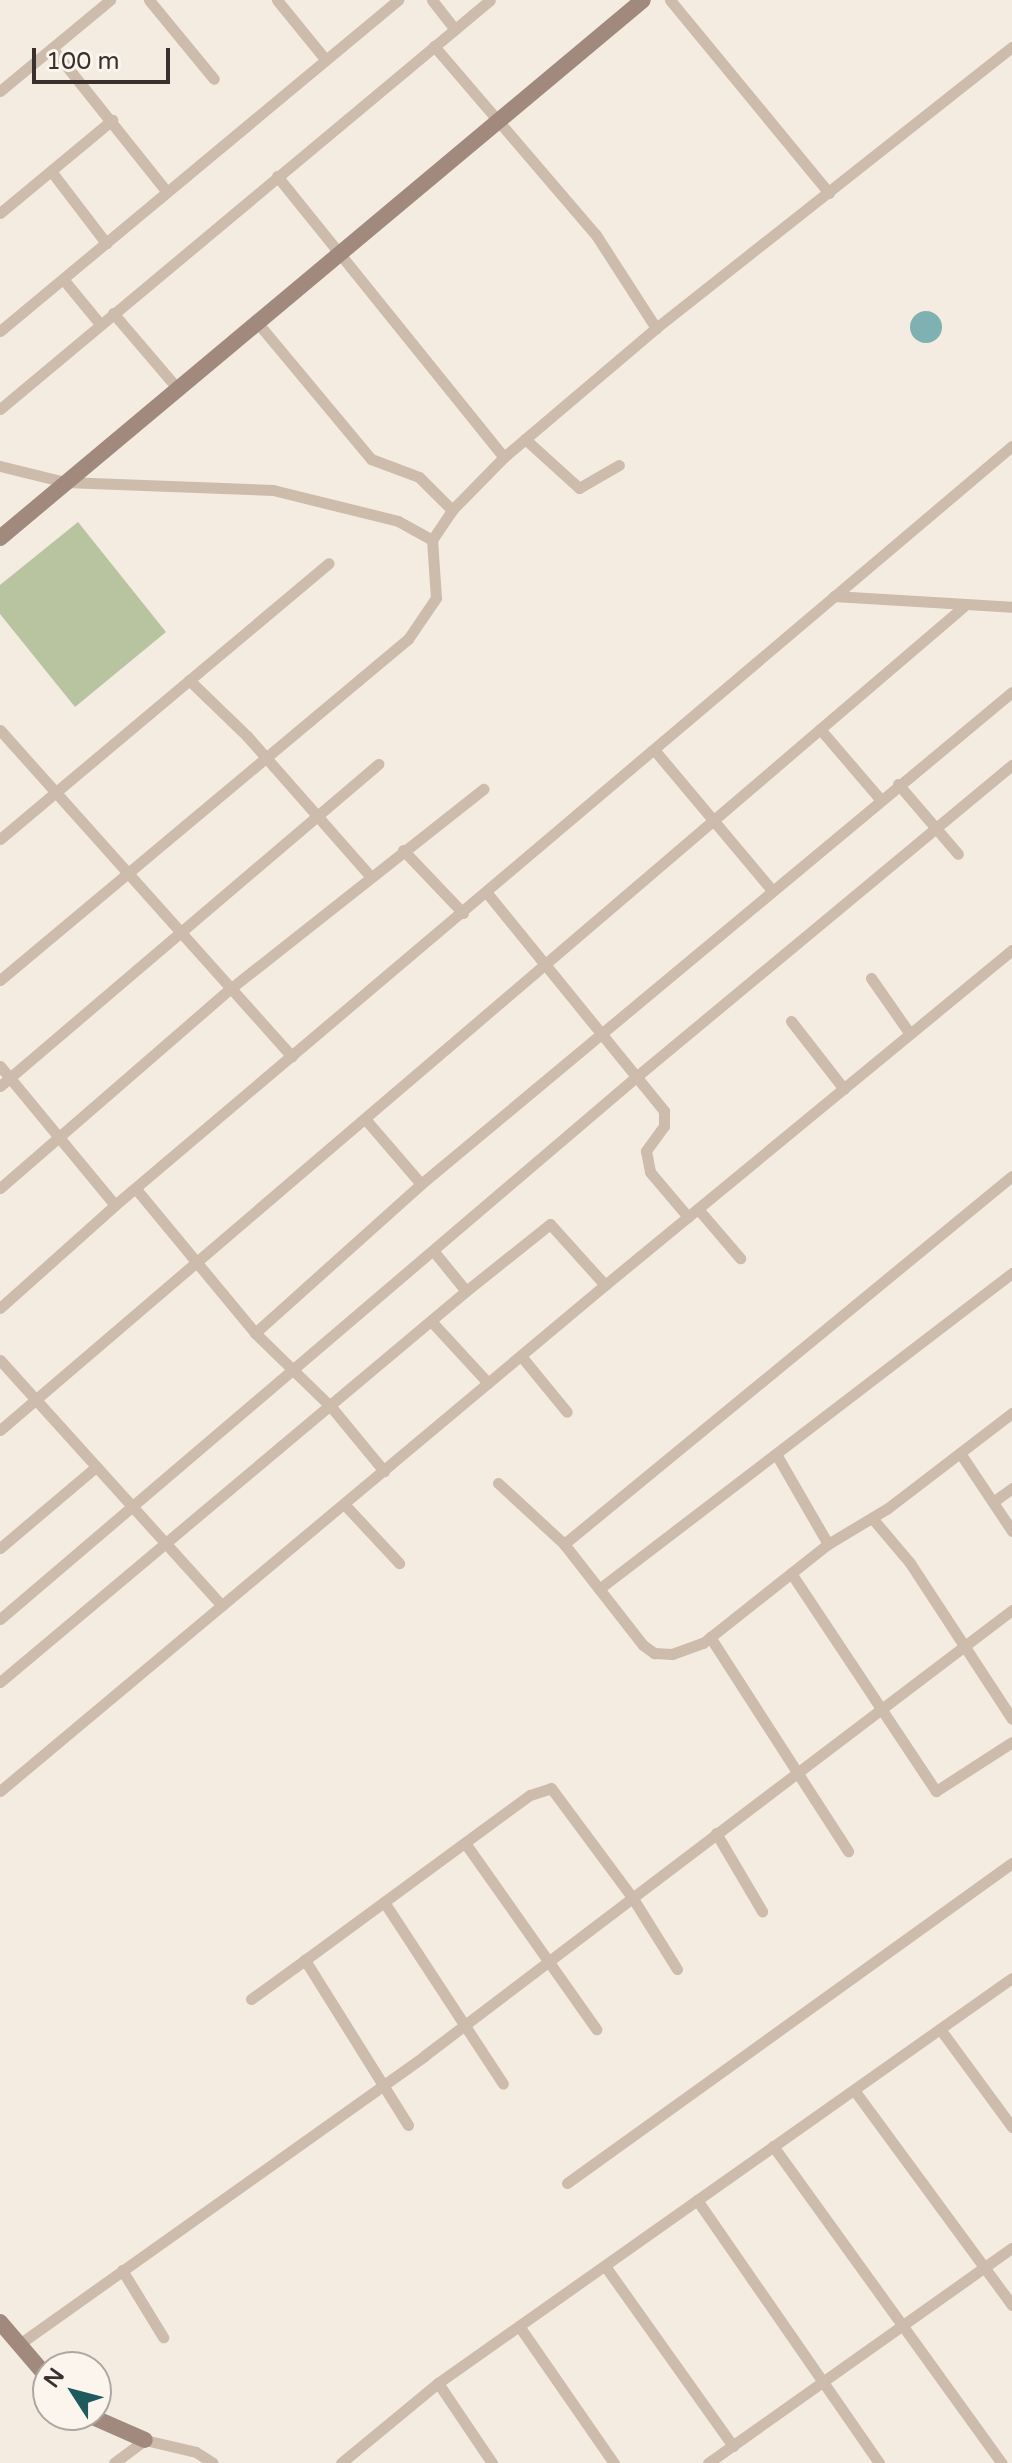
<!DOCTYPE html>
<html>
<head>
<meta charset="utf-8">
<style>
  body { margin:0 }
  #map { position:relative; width:1012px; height:2463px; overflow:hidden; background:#f4ebe1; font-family:"Varela Round",sans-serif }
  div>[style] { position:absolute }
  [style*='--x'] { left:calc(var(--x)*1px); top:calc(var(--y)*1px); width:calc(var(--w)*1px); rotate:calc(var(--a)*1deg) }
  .green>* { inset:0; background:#b8c4a0 }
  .water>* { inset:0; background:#7fb0b2 }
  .round { border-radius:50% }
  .street>* { height:11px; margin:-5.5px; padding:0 5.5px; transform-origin:5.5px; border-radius:5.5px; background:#cdbbac }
  .secondary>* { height:16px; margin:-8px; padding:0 8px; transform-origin:8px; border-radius:8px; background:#a18a7d }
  span { translate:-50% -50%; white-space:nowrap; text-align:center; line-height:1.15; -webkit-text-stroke:7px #fbf5ee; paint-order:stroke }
  .north { position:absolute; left:32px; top:2351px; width:80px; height:80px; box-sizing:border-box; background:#fbf5ee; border:2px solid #aea6a0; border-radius:50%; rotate:306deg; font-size:22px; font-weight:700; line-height:32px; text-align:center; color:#3b302b }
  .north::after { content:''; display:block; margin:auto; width:28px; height:36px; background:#1f5a5e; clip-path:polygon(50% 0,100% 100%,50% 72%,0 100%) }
  .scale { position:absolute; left:32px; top:48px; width:138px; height:36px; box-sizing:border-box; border:4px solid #3b302b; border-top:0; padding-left:10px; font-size:24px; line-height:28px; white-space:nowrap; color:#3b302b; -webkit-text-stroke:6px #fbf5ee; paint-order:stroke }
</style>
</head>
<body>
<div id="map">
  <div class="green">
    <i style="clip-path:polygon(78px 522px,166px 632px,75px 707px,0 614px,0 585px)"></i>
  </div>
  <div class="water">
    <i class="round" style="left:910px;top:311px;width:32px;height:32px"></i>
  </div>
  <div class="street">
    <i style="--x:149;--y:0;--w:102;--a:50.6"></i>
    <i style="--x:277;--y:0;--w:77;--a:50.8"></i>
    <i style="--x:432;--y:0;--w:37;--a:52"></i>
    <i style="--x:670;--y:0;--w:250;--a:50.5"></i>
    <i style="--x:434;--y:46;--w:249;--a:49.4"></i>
    <i style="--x:596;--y:235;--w:111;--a:57.2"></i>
    <i style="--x:52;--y:48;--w:184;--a:51.4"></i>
    <i style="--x:0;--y:91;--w:143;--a:-39.6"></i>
    <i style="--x:51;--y:171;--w:91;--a:52.6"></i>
    <i style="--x:277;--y:176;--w:361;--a:51.1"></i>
    <i style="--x:0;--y:213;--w:146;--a:-39.7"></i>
    <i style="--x:63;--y:279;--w:58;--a:50.6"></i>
    <i style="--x:113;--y:313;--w:99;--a:49.5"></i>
    <i style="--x:256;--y:321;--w:180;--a:50.2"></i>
    <i style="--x:371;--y:459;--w:51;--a:20.6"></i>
    <i style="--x:419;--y:477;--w:47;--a:45"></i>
    <i style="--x:0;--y:331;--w:518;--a:-39.75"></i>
    <i style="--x:0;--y:409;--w:638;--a:-39.85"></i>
    <i style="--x:525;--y:439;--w:73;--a:42.2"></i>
    <i style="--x:579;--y:488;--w:46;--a:-29.9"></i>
    <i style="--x:0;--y:466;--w:67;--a:13.8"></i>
    <i style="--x:65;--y:482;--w:208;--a:2.2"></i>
    <i style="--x:273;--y:490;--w:129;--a:13.9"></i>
    <i style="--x:398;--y:521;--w:39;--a:29"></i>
    <i style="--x:834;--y:596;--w:178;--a:3.5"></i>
    <i style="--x:189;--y:680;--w:81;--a:44"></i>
    <i style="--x:247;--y:736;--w:186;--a:48.7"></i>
    <i style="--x:820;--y:729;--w:92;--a:49.4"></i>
    <i style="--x:0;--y:730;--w:438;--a:48.2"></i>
    <i style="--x:656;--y:752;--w:177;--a:50"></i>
    <i style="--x:898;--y:784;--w:92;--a:49.4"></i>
    <i style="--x:0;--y:839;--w:429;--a:-40"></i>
    <i style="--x:403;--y:850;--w:87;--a:46.4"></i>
    <i style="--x:487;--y:893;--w:281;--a:50.9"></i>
    <i style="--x:664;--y:1111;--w:15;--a:90"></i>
    <i style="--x:664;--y:1126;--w:31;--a:126"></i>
    <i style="--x:646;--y:1151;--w:21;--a:79"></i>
    <i style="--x:650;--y:1172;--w:59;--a:49.8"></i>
    <i style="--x:871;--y:978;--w:68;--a:55.1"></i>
    <i style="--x:0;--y:980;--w:532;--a:-39.89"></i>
    <i style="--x:408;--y:639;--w:50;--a:-55.7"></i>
    <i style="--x:436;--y:598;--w:58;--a:-93.9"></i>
    <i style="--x:432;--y:540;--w:36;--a:-56"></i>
    <i style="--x:452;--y:510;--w:74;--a:-45.5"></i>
    <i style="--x:504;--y:457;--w:199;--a:-40.3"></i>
    <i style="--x:656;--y:328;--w:454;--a:-38.3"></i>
    <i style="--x:791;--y:1021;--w:86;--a:52.1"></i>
    <i style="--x:0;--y:1066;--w:180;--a:50.4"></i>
    <i style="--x:0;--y:1086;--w:497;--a:-40.4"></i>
    <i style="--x:366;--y:1120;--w:84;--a:49.3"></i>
    <i style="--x:0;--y:1188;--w:304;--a:-40.9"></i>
    <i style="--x:230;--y:989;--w:323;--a:-38.3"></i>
    <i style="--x:136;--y:1189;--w:187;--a:50.4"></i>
    <i style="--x:255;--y:1333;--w:107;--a:44.2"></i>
    <i style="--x:332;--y:1408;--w:82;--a:50.5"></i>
    <i style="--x:698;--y:1209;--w:65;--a:49.4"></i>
    <i style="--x:605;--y:1285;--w:527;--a:-39.46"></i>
    <i style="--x:0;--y:1308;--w:154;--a:-41.8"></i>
    <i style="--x:115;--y:1205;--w:1175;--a:-40.24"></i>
    <i style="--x:431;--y:1321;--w:84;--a:47.4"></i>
    <i style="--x:255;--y:1333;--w:223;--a:-41.9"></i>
    <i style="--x:421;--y:1184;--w:769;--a:-39.78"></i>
    <i style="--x:521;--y:1356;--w:72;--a:50.6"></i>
    <i style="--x:0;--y:1360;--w:331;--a:47.9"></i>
    <i style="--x:0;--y:1430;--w:1267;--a:-40.52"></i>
    <i style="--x:960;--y:1453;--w:94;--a:56.3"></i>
    <i style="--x:776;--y:1454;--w:104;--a:60"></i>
    <i style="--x:498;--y:1483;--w:90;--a:42.7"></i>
    <i style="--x:564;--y:1544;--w:128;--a:52"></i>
    <i style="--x:643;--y:1645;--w:14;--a:36"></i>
    <i style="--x:654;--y:1653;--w:18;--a:3"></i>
    <i style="--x:672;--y:1654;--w:33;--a:-20"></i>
    <i style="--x:703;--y:1643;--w:159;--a:-38.4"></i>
    <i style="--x:828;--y:1544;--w:70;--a:-31"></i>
    <i style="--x:888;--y:1508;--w:156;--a:-37.5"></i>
    <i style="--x:993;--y:1502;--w:24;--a:-36"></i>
    <i style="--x:344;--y:1504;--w:81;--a:47"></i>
    <i style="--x:872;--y:1518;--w:59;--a:49.8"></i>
    <i style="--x:910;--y:1563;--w:186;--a:56.8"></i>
    <i style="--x:564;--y:1544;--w:580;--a:-39.4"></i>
    <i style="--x:0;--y:1548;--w:126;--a:-40.2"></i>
    <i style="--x:791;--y:1573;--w:262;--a:56.4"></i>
    <i style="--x:936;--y:1791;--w:90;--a:-32.8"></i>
    <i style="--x:599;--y:1589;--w:520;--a:-37.42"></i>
    <i style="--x:0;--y:1619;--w:836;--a:-40.44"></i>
    <i style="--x:636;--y:1077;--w:489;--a:-39.7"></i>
    <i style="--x:710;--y:1637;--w:255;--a:57.2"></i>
    <i style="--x:0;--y:1682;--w:608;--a:-40"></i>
    <i style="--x:466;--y:1291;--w:49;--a:-129.2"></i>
    <i style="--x:0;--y:1791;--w:789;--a:-39.91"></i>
    <i style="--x:605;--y:1285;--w:82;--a:-132"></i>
    <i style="--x:550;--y:1224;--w:107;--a:141.4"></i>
    <i style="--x:716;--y:1833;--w:91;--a:59.5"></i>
    <i style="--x:465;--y:1843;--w:228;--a:54.8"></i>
    <i style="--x:384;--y:1902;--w:217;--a:56.8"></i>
    <i style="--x:251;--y:1999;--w:67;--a:-35.8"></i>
    <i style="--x:940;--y:2029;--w:122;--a:53.7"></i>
    <i style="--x:854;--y:2090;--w:267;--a:53.7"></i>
    <i style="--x:408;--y:2125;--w:195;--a:-122"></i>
    <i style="--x:305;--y:1960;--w:279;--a:-36.3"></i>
    <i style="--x:530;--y:1795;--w:22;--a:-18"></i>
    <i style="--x:551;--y:1788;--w:136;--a:53.4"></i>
    <i style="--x:632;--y:1897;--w:85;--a:58"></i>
    <i style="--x:773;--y:2146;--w:391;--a:54.2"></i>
    <i style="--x:567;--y:2183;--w:548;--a:-35.72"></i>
    <i style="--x:697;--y:2200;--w:320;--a:55.3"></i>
    <i style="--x:605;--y:2266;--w:221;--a:54.6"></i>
    <i style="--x:122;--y:2270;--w:79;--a:58.5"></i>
    <i style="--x:519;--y:2326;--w:167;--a:55.3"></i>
    <i style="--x:18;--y:2345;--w:498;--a:-35.4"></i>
    <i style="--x:424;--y:2056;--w:738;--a:-37.18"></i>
    <i style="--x:438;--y:2383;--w:97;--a:56"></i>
    <i style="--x:114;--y:2463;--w:39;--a:-37"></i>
    <i style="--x:145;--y:2440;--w:52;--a:13.2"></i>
    <i style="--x:196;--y:2452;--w:20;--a:33"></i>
    <i style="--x:341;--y:2463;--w:126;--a:-39.5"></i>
    <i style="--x:438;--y:2383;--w:702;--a:-35.21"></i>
    <i style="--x:708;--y:2463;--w:372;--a:-35.3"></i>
  </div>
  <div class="secondary">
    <i style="--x:0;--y:538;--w:838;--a:-39.92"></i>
    <i style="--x:0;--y:2322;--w:74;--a:49.4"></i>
    <i style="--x:88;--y:2415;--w:62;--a:23.7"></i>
  </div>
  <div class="north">N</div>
  <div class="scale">100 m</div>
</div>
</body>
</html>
